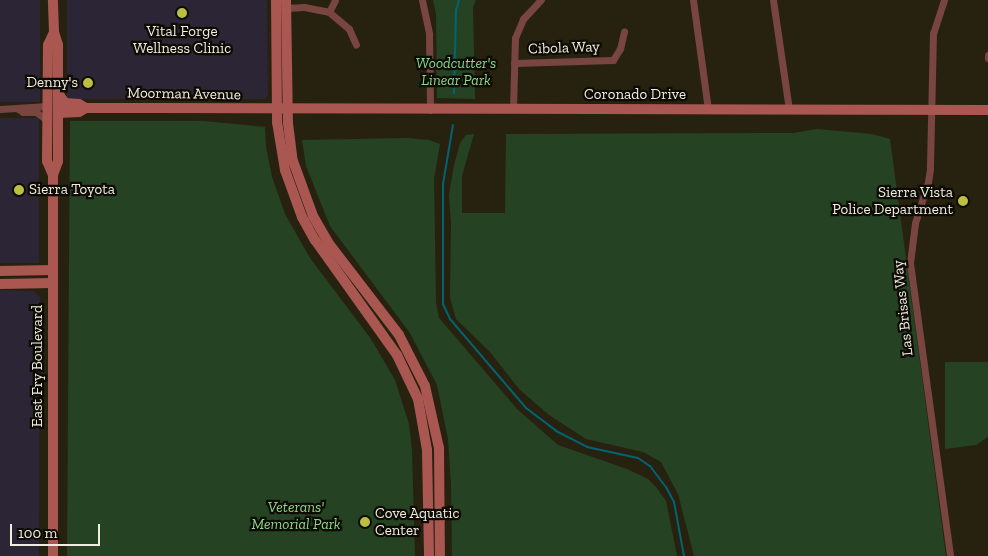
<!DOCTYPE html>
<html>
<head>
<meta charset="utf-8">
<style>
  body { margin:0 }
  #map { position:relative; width:988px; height:556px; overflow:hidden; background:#27220f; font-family:"Zilla Slab",serif }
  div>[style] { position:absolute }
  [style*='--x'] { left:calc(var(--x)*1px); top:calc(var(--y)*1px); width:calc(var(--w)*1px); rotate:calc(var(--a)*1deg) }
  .commercial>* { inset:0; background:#2c2535; transform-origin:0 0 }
  .green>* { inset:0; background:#254323 }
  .stream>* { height:2px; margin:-1px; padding:0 1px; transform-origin:1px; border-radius:1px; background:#006474 }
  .street>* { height:7px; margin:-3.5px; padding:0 3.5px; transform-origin:3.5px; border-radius:3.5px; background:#794541 }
  .secondary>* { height:10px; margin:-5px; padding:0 5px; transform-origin:5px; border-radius:5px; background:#aa5752 }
  .dots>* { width:14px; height:14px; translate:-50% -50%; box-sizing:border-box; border:2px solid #0d0b04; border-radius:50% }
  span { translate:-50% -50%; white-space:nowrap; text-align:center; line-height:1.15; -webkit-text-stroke:4.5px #0d0b04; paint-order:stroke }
  .poi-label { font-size:15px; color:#efece0 }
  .right { translate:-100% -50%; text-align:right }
  .left { translate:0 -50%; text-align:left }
  .street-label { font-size:15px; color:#efece0 }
  .park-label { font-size:15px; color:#8dd788; font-style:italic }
  .scale { position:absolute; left:10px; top:524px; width:90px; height:22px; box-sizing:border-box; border:2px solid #efece0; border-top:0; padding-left:6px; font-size:15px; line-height:18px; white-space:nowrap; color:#efece0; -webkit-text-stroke:4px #0d0b04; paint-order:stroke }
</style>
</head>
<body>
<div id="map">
  <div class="commercial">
    <i style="left:0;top:0;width:40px;height:102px"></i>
    <i style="clip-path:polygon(67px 0,267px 0,268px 95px,265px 99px,67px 99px)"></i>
    <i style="left:0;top:118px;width:39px;height:145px"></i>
    <i style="clip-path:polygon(0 290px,34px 291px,40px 297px,39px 556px,0 556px)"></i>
  </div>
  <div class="green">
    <i style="clip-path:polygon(433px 0,476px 0,473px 7px,475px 99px,437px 98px,436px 14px)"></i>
    <i style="clip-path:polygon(70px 121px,204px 121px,265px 127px,266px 147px,272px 177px,285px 214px,310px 258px,371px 339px,395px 380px,409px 424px,412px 450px,415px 556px,67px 556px)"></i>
    <i style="clip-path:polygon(817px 129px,872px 134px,890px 139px,946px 556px,694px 556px,678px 494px,661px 462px,643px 452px,586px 439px,549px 415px,519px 389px,490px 352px,456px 319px,450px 298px,451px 223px,449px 195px,454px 165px,460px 143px,466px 135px,474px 134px,462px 176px,462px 213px,505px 213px,506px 134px,793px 133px)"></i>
    <i style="clip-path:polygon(408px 138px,429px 140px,440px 144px,434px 179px,436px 303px,439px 318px,517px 409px,558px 445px,627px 469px,648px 479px,656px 487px,666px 501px,677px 556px,452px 556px,451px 484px,448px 439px,437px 385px,410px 333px,330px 226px,306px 166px,302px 140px)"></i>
    <i style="clip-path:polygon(945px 362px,988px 362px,988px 437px,976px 445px,945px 449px)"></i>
  </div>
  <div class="stream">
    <i style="--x:454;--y:93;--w:83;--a:-88.6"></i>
    <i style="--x:456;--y:10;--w:10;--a:-73"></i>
    <i style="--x:453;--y:125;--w:60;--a:99.6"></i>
    <i style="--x:443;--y:184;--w:120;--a:90"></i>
    <i style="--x:443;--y:304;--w:17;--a:65"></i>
    <i style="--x:450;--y:319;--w:117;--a:49.5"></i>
    <i style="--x:526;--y:408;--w:38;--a:37"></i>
    <i style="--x:556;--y:431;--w:35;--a:27"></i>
    <i style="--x:587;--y:447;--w:52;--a:12.2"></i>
    <i style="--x:638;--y:458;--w:14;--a:34"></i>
    <i style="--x:650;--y:466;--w:26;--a:53"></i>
    <i style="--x:666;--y:487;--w:17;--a:62"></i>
    <i style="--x:674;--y:502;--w:55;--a:79.5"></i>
  </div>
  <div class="street">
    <i style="--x:422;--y:0;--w:35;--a:78"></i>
    <i style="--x:429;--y:34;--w:76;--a:89.2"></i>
    <i style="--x:693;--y:0;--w:111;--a:82.2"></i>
    <i style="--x:773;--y:0;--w:111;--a:81.7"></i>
    <i style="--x:944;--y:0;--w:35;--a:108"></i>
    <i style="--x:933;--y:33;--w:136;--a:91.3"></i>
    <i style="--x:930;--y:169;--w:13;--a:99"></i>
    <i style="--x:928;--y:182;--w:43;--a:107.6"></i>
    <i style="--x:915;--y:223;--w:40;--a:97.1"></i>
    <i style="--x:910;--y:263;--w:296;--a:82.2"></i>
    <i style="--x:286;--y:8;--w:18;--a:-3"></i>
    <i style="--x:304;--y:7;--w:25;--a:11"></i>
    <i style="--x:329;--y:12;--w:26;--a:40"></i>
    <i style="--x:349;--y:29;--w:17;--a:66"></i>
    <i style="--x:329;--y:12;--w:13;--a:-63"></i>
    <i style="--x:988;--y:55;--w:3;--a:90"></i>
    <i style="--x:514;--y:63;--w:99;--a:-1.7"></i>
    <i style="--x:613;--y:60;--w:13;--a:-58"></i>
    <i style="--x:620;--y:49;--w:18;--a:-77"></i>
    <i style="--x:0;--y:109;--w:48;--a:-3.6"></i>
    <i style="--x:18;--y:109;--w:6;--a:31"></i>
    <i style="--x:23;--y:112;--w:13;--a:0"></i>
    <i style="--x:36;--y:112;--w:15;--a:37"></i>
    <i style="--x:513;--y:109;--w:71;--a:-88.4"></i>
    <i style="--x:515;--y:38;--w:21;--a:-67"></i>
    <i style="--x:523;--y:19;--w:26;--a:-47"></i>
  </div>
  <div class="secondary">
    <i style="--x:276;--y:0;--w:122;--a:89.5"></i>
    <i style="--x:277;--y:122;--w:49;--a:80.5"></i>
    <i style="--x:285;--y:170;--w:50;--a:70.1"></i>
    <i style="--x:302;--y:217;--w:26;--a:61"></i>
    <i style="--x:315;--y:240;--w:141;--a:54.5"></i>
    <i style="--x:397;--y:355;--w:49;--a:64.5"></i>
    <i style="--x:418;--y:399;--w:52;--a:80"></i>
    <i style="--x:427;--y:450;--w:106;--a:88.9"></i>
    <i style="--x:286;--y:0;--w:123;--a:89.1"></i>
    <i style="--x:288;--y:123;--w:38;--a:83"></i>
    <i style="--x:293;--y:161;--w:59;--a:70"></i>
    <i style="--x:313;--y:216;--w:34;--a:60"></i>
    <i style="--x:330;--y:245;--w:113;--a:52.5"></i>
    <i style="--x:399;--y:335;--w:57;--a:63"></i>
    <i style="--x:425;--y:386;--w:64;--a:77.3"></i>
    <i style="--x:439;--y:448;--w:108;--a:89.5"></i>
    <i style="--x:58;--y:93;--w:12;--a:55"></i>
    <i style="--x:65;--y:103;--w:14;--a:4"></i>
    <i style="--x:79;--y:104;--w:8;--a:30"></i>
    <i style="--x:58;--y:113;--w:21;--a:-3"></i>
    <i style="--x:79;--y:112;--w:8;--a:-30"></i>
    <i style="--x:86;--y:108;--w:68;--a:0"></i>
    <i style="--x:154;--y:108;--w:834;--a:0.14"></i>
    <i style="--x:53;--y:175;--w:15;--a:-113"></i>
    <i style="--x:47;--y:161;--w:116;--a:-89.5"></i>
    <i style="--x:48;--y:45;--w:14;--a:-65"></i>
    <i style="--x:0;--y:271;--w:53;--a:-1.1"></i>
    <i style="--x:0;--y:284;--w:53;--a:-1.1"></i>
    <i style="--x:53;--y:556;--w:381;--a:-90"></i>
    <i style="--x:53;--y:175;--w:15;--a:-70"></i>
    <i style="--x:58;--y:161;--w:116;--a:-90"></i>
    <i style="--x:58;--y:45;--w:14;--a:-107"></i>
    <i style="--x:54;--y:32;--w:32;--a:-92"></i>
  </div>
  <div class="dots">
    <i style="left:182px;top:13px;background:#bdbf43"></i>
    <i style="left:88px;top:83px;background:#bdbf43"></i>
    <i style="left:19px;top:190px;background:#bdbf43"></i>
    <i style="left:963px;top:201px;background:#bdbf43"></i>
    <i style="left:365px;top:522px;background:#bdbf43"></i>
  </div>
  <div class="poi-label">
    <span style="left:182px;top:40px">Vital Forge<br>Wellness Clinic</span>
    <span class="right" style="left:78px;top:83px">Denny's</span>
    <span class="left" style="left:29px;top:190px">Sierra Toyota</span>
    <span class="right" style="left:953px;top:201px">Sierra Vista<br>Police Department</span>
    <span class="left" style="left:375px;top:522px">Cove Aquatic<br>Center</span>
  </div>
  <div class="street-label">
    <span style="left:564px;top:48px;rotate:-2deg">Cibola Way</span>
    <span style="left:184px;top:94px;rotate:1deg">Moorman Avenue</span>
    <span style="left:635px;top:95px">Coronado Drive</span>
    <span style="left:903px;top:308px;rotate:-96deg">Las Brisas Way</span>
    <span style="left:38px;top:366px;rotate:-90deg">East Fry Boulevard</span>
  </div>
  <div class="park-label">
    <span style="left:456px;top:72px">Woodcutter's<br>Linear Park</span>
    <span style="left:296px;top:516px">Veterans'<br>Memorial Park</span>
  </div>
  <div class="scale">100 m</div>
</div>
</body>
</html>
